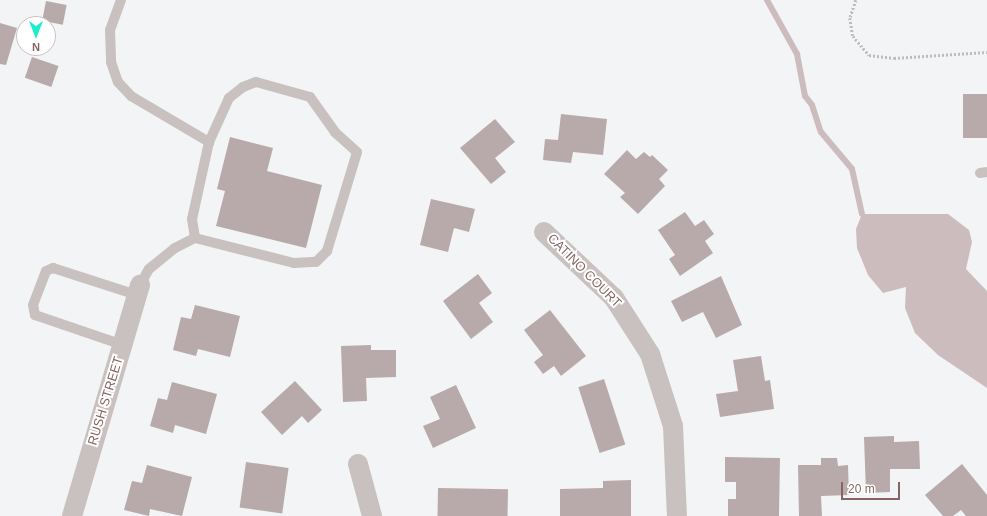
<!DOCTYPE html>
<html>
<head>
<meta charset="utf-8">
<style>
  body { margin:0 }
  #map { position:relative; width:987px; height:516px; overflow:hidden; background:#f2f4f6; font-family:Helvetica,sans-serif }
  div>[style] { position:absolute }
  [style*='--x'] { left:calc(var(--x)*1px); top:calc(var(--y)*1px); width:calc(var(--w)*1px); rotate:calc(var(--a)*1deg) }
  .water>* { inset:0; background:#cdbcbe }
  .stream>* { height:6px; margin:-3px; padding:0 3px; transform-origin:3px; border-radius:3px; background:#cdbcbe }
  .building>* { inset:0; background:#b8a9aa; transform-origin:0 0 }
  .path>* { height:2.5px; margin-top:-1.25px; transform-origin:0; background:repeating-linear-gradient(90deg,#c0bbba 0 2px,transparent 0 4px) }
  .lane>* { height:10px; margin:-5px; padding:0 5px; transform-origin:5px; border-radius:5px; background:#c9c1c0 }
  .street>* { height:20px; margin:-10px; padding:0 10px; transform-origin:10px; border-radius:10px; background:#c9c1c0 }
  span { translate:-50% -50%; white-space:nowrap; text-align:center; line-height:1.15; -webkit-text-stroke:4px #fff; paint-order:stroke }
  .street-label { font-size:13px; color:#856563 }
  .north { position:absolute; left:16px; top:16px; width:40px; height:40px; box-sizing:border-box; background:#fff; border:1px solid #cec1c1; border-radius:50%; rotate:180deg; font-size:11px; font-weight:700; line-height:16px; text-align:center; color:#856563 }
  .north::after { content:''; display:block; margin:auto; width:14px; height:18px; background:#1bedcf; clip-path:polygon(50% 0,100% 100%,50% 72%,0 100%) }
  .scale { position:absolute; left:841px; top:482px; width:59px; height:18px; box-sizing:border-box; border:2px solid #856563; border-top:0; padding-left:5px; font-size:12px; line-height:14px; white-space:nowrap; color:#856563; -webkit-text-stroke:3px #fff; paint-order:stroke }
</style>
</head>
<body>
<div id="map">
  <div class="water">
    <i style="clip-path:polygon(862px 214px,948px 214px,969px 230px,972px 242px,966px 269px,987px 291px,987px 388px,938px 355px,915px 333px,905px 308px,906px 287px,883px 293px,868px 275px,857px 248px,856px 229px)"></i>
  </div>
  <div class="stream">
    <i style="--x:767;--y:0;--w:62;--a:60.9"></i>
    <i style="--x:797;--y:54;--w:43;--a:79.2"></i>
    <i style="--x:805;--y:96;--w:11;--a:52"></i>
    <i style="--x:812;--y:105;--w:28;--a:72"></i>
    <i style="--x:821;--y:132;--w:48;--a:50"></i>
    <i style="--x:852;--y:169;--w:46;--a:77.5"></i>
  </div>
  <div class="building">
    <i style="left:46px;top:1px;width:21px;height:20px;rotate:11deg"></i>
    <i style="clip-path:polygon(0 23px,17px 28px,6px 65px,0 64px)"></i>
    <i style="left:32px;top:57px;width:28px;height:22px;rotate:19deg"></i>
    <i style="left:963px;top:94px;width:24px;height:44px"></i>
    <i style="clip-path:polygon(561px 114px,607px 119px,603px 155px,573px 152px,571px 163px,543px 160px,545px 139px,558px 140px)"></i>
    <i style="clip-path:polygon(495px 119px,515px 142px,495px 158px,506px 172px,491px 184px,460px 148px)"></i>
    <i style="clip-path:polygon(230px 137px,273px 148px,267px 171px,322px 185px,306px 248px,216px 226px,225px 191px,217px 189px)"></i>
    <i style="clip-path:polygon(627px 150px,636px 159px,644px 152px,650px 157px,652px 155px,668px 170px,659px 179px,665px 186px,638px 214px,620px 197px,625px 193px,604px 174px)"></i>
    <i style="clip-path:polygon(431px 199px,475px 209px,469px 232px,454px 228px,448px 252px,420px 245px)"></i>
    <i style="clip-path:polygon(685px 212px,695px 226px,704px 220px,714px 234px,705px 241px,713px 253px,680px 276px,669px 259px,675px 255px,658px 230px)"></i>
    <i style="clip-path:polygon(478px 274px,492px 293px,479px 303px,493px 322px,471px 339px,443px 301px)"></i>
    <i style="clip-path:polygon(721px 276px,742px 325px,716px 338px,703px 312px,682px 322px,671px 301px)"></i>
    <i style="clip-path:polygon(195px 305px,240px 316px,230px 357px,198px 349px,196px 356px,173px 350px,181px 317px,191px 319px)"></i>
    <i style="clip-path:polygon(550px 310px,586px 356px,561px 376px,554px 366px,543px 374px,534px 362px,543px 355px,524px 330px)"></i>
    <i style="clip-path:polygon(371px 345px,371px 350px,396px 350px,396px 377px,366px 378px,367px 401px,343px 402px,341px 346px)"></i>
    <i style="clip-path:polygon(761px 356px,765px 381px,770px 380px,774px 409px,720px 417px,716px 394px,738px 391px,733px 360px)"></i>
    <i style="left:604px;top:379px;width:69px;height:27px;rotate:72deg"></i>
    <i style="clip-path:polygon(295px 381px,322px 410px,308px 423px,302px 416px,282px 435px,261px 412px)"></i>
    <i style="clip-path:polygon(172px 382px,217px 394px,206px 434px,175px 425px,173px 433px,150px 426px,158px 398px,167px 400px)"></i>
    <i style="clip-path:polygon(456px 385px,476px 428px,433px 448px,423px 426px,440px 419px,430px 397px)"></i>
    <i style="clip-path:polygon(894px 436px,894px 442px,919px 441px,920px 469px,890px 469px,890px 492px,866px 493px,864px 437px)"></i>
    <i style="clip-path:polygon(725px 457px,780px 458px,779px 516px,728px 516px,728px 499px,736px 499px,736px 482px,725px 482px)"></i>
    <i style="clip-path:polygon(821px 458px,837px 458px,838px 466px,848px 465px,849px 495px,821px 496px,822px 516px,799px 516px,798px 465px,821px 465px)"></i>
    <i style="left:246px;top:462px;width:43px;height:46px;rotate:8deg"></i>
    <i style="clip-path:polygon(962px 464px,987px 495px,987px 516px,966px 516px,961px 510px,953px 516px,943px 516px,925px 495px)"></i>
    <i style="clip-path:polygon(147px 465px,192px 477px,182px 516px,150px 509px,149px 516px,124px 510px,132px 481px,142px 483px)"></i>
    <i style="clip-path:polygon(631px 480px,631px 516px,560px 516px,560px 489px,603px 488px,603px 481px)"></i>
    <i style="left:438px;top:488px;width:70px;height:28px;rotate:1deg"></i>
  </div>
  <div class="path">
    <i style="--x:856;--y:0;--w:19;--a:108"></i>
    <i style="--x:850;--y:18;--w:18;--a:81"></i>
    <i style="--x:853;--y:36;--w:25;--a:50"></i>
    <i style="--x:869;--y:55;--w:25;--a:7"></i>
    <i style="--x:894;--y:58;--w:93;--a:-3.7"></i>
  </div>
  <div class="lane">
    <i style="--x:121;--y:0;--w:32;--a:110"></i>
    <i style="--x:110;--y:30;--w:32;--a:88"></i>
    <i style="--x:111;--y:62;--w:21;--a:71"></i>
    <i style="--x:118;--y:82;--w:19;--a:47"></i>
    <i style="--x:131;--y:96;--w:91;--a:30.5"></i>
    <i style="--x:980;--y:173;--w:7;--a:-8"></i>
    <i style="--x:140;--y:285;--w:18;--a:-61"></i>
    <i style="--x:149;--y:269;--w:33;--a:-39"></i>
    <i style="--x:175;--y:248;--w:22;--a:-27"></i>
    <i style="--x:195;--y:238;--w:102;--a:14.2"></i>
    <i style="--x:294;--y:263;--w:22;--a:-3"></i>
    <i style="--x:316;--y:262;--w:16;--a:-45"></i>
    <i style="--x:327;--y:251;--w:103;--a:-73.1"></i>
    <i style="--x:357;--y:152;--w:30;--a:-138"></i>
    <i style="--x:335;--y:132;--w:43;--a:-125.5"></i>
    <i style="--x:310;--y:97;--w:56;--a:-164.5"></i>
    <i style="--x:256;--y:82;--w:14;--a:159"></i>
    <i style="--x:243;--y:87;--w:18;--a:142"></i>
    <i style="--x:229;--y:98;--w:48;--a:114.4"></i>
    <i style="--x:209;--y:142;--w:79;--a:102.4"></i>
    <i style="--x:192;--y:219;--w:19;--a:81"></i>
    <i style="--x:123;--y:345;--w:93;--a:-161.2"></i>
    <i style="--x:35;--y:315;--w:10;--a:-101"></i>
    <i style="--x:33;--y:305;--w:36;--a:-69"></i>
    <i style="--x:46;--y:271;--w:8;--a:-23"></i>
    <i style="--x:53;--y:268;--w:88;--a:17.8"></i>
  </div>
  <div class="street">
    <i style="--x:544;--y:232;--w:96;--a:43.3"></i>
    <i style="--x:614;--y:298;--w:67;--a:57.3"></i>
    <i style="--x:650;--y:354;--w:76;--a:72.3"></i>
    <i style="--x:673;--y:426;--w:90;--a:87.5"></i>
    <i style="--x:358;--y:464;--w:54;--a:74.9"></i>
    <i style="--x:72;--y:516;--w:241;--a:-73.6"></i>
  </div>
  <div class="street-label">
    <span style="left:584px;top:271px;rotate:45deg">CATINO COURT</span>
    <span style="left:106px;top:401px;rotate:-73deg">RUSH STREET</span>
  </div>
  <div class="north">N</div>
  <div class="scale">20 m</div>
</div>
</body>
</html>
